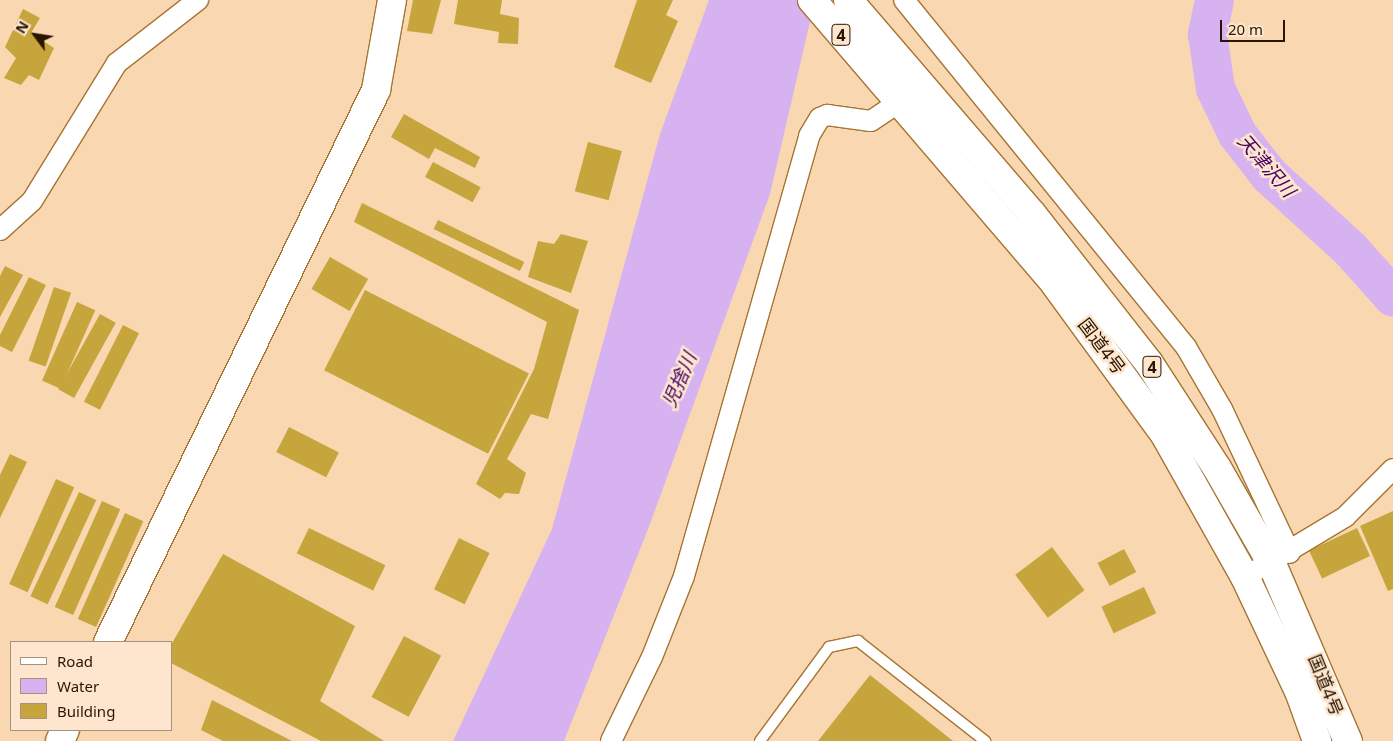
<!DOCTYPE html>
<html>
<head>
<meta charset="utf-8">
<style>
  body { margin:0 }
  #map { position:relative; width:1393px; height:741px; overflow:hidden; background:#f8d7b1; font-family:"Noto Sans","Noto Sans JP",sans-serif }
  div>[style] { position:absolute }
  [style*='--x'] { left:calc(var(--x)*1px); top:calc(var(--y)*1px); width:calc(var(--w)*1px); rotate:calc(var(--a)*1deg) }
  .water>* { inset:0; background:#d7b2f1 }
  .river>* { height:39px; margin:-19.5px; padding:0 19.5px; transform-origin:19.5px; border-radius:19.5px; background:#d7b2f1 }
  .building>* { inset:0; background:#c7a53d; transform-origin:0 0 }
  .roads { filter:drop-shadow(1px 0 #a67432) drop-shadow(-1px 0 #a67432) drop-shadow(0 1px #a67432) drop-shadow(0 -1px #a67432) }
  .lane>* { height:10px; margin:-5px; padding:0 5px; transform-origin:5px; border-radius:5px; background:#fff }
  .street>* { height:20px; margin:-10px; padding:0 10px; transform-origin:10px; border-radius:10px; background:#fff }
  .secondary>* { height:28px; margin:-14px; padding:0 14px; transform-origin:14px; border-radius:14px; background:#fff }
  .highway>* { height:28px; margin:-14px; padding:0 14px; transform-origin:14px; border-radius:14px; background:#fff }
  span { translate:-50% -50%; white-space:nowrap; text-align:center; line-height:1.15; -webkit-text-stroke:5px #fde6cd; paint-order:stroke }
  .shield-label span { padding:1px 4px; background:#fde6cd; border:1px solid; border-radius:4px; -webkit-text-stroke-width:0 }
  .shield-label { font-size:16px; color:#291500; font-weight:700 }
  .street-label { font-size:18px; color:#291500 }
  .water-label { font-size:19px; color:#470466; font-style:italic }
  .legend { position:absolute; left:10px; top:641px; width:162px; height:90px; box-sizing:border-box; background:#fde6cd; border:1px solid #a8927b; margin:0; padding:6px 9px; list-style:none; font-size:15px; color:#291500 }
  .legend li { display:flex; align-items:center; gap:10px; height:25px }
  .legend b { width:25px; border:1px solid #a8927b }
  .north { position:absolute; left:10px; top:10px; width:50px; height:50px; -webkit-text-stroke:4px #fde6cd; paint-order:stroke; rotate:301deg; font-size:14px; font-weight:700; line-height:20px; text-align:center; color:#291500 }
  .north::after { content:''; display:block; margin:auto; width:18px; height:22px; background:#291500; clip-path:polygon(50% 0,100% 100%,50% 72%,0 100%) }
  .scale { position:absolute; left:1220px; top:20px; width:65px; height:22px; box-sizing:border-box; border:2px solid #291500; border-top:0; padding-left:6px; font-size:15px; line-height:18px; white-space:nowrap; color:#291500; -webkit-text-stroke:4px #fde6cd; paint-order:stroke }
</style>
</head>
<body>
<div id="map">
  <div class="water">
    <i style="clip-path:polygon(709px 0,815px 0,770px 194px,650px 524px,564px 741px,453px 741px,552px 529px,660px 134px)"></i>
  </div>
  <div class="river">
    <i style="--x:1214;--y:0;--w:35;--a:102"></i>
    <i style="--x:1207;--y:34;--w:55;--a:81.6"></i>
    <i style="--x:1215;--y:88;--w:51;--a:64.4"></i>
    <i style="--x:1237;--y:134;--w:52;--a:52"></i>
    <i style="--x:1269;--y:175;--w:110;--a:42.4"></i>
    <i style="--x:1350;--y:249;--w:64;--a:48.1"></i>
  </div>
  <div class="building">
    <i style="clip-path:polygon(413px 0,441px 0,432px 34px,407px 31px)"></i>
    <i style="clip-path:polygon(458px 0,502px 0,500px 14px,519px 18px,518px 44px,498px 43px,499px 32px,454px 24px)"></i>
    <i style="clip-path:polygon(637px 0,673px 0,666px 15px,678px 21px,651px 83px,614px 67px)"></i>
    <i style="clip-path:polygon(23px 9px,40px 18px,31px 33px,54px 48px,39px 80px,29px 75px,21px 85px,4px 78px,16px 58px,5px 47px)"></i>
    <i style="clip-path:polygon(404px 114px,480px 157px,475px 168px,435px 148px,429px 159px,391px 137px)"></i>
    <i style="left:588px;top:142px;width:35px;height:51px;rotate:15deg"></i>
    <i style="left:433px;top:162px;width:54px;height:17px;rotate:28deg"></i>
    <i style="clip-path:polygon(362px 203px,579px 310px,548px 419px,531px 414px,507px 459px,526px 473px,519px 494px,505px 493px,500px 499px,476px 484px,534px 369px,547px 322px,354px 222px)"></i>
    <i style="left:438px;top:220px;width:96px;height:10px;rotate:26deg"></i>
    <i style="clip-path:polygon(561px 234px,588px 241px,571px 293px,528px 277px,538px 241px,554px 244px)"></i>
    <i style="left:330px;top:257px;width:44px;height:37px;rotate:30deg"></i>
    <i style="clip-path:polygon(5px 266px,23px 275px,0 317px,0 276px)"></i>
    <i style="clip-path:polygon(29px 277px,46px 285px,12px 352px,0 346px,0 335px)"></i>
    <i style="left:54px;top:287px;width:18px;height:78px;rotate:19deg"></i>
    <i style="left:365px;top:290px;width:184px;height:90px;rotate:27deg"></i>
    <i style="left:77px;top:302px;width:20px;height:86px;rotate:24deg"></i>
    <i style="left:100px;top:314px;width:18px;height:86px;rotate:29deg"></i>
    <i style="left:123px;top:325px;width:18px;height:86px;rotate:27deg"></i>
    <i style="left:289px;top:427px;width:56px;height:28px;rotate:27deg"></i>
    <i style="clip-path:polygon(10px 454px,27px 462px,0 518px,0 475px)"></i>
    <i style="left:56px;top:479px;width:20px;height:115px;rotate:24deg"></i>
    <i style="left:79px;top:492px;width:19px;height:115px;rotate:25deg"></i>
    <i style="left:102px;top:501px;width:20px;height:116px;rotate:24deg"></i>
    <i style="clip-path:polygon(1393px 511px,1393px 589px,1388px 591px,1360px 526px)"></i>
    <i style="left:125px;top:513px;width:20px;height:116px;rotate:24deg"></i>
    <i style="left:309px;top:528px;width:85px;height:28px;rotate:26deg"></i>
    <i style="left:1357px;top:528px;width:31px;height:53px;rotate:65deg"></i>
    <i style="left:459px;top:538px;width:34px;height:57px;rotate:26deg"></i>
    <i style="left:1052px;top:547px;width:54px;height:46px;rotate:53deg"></i>
    <i style="left:1124px;top:549px;width:26px;height:30px;rotate:62deg"></i>
    <i style="clip-path:polygon(223px 554px,355px 626px,320px 701px,384px 741px,321px 741px,171px 663px,171px 645px)"></i>
    <i style="left:1144px;top:587px;width:29px;height:47px;rotate:65deg"></i>
    <i style="left:404px;top:636px;width:42px;height:69px;rotate:28deg"></i>
    <i style="clip-path:polygon(870px 675px,953px 741px,818px 741px)"></i>
    <i style="clip-path:polygon(212px 700px,292px 741px,223px 741px,201px 730px)"></i>
  </div>
  <div class="roads">
    <div class="lane">
      <i style="--x:760;--y:741;--w:117;--a:-53.7"></i>
      <i style="--x:829;--y:647;--w:30;--a:-12"></i>
      <i style="--x:858;--y:641;--w:162;--a:38.2"></i>
    </div>
    <div class="street">
      <i style="--x:904;--y:0;--w:447;--a:50.9"></i>
      <i style="--x:1186;--y:347;--w:72;--a:59.9"></i>
      <i style="--x:1222;--y:409;--w:159;--a:64.7"></i>
      <i style="--x:0;--y:230;--w:43;--a:-42.2"></i>
      <i style="--x:32;--y:201;--w:162;--a:-58.4"></i>
      <i style="--x:117;--y:63;--w:103;--a:-37.9"></i>
      <i style="--x:1245;--y:577;--w:117;--a:-31"></i>
      <i style="--x:1345;--y:517;--w:68;--a:-45"></i>
      <i style="--x:611;--y:741;--w:93;--a:-64"></i>
      <i style="--x:652;--y:657;--w:87;--a:-68.4"></i>
      <i style="--x:684;--y:576;--w:457;--a:-74.1"></i>
      <i style="--x:809;--y:136;--w:21;--a:-59"></i>
      <i style="--x:820;--y:118;--w:8;--a:-23"></i>
      <i style="--x:827;--y:115;--w:44;--a:7.8"></i>
      <i style="--x:871;--y:121;--w:32;--a:-34"></i>
    </div>
    <div class="secondary">
      <i style="--x:108;--y:642;--w:614;--a:-64.1"></i>
      <i style="--x:376;--y:90;--w:91;--a:-79.9"></i>
      <i style="--x:60;--y:741;--w:12;--a:-66"></i>
    </div>
    <div class="highway">
      <i style="--x:812;--y:0;--w:374;--a:49.4"></i>
      <i style="--x:1055;--y:284;--w:187;--a:53.9"></i>
      <i style="--x:1165;--y:435;--w:163;--a:60.6"></i>
      <i style="--x:1245;--y:577;--w:126;--a:64.7"></i>
      <i style="--x:1299;--y:691;--w:53;--a:70.2"></i>
      <i style="--x:848;--y:0;--w:282;--a:49.3"></i>
      <i style="--x:1032;--y:214;--w:189;--a:51.9"></i>
      <i style="--x:1149;--y:363;--w:125;--a:57.1"></i>
      <i style="--x:1217;--y:468;--w:111;--a:60.2"></i>
      <i style="--x:1272;--y:564;--w:193;--a:66.8"></i>
    </div>
  </div>
  <div class="shield-label">
    <span style="left:841px;top:35px">4</span>
    <span style="left:1152px;top:367px">4</span>
  </div>
  <div class="street-label">
    <span style="left:1102px;top:346px;rotate:53deg">国道4号</span>
    <span style="left:1326px;top:685px;rotate:68deg">国道4号</span>
  </div>
  <div class="water-label">
    <span style="left:1266px;top:166px;rotate:49deg">天津沢川</span>
    <span style="left:680px;top:380px;rotate:-67deg">児捨川</span>
  </div>
  <ul class="legend">
  <li><b style="height:6px;background:#fff"></b>Road</li>
  <li><b style="height:14px;background:#d7b2f1"></b>Water</li>
  <li><b style="height:14px;background:#c7a53d"></b>Building</li>
  </ul>
  <div class="north">N</div>
  <div class="scale">20 m</div>
</div>
</body>
</html>
